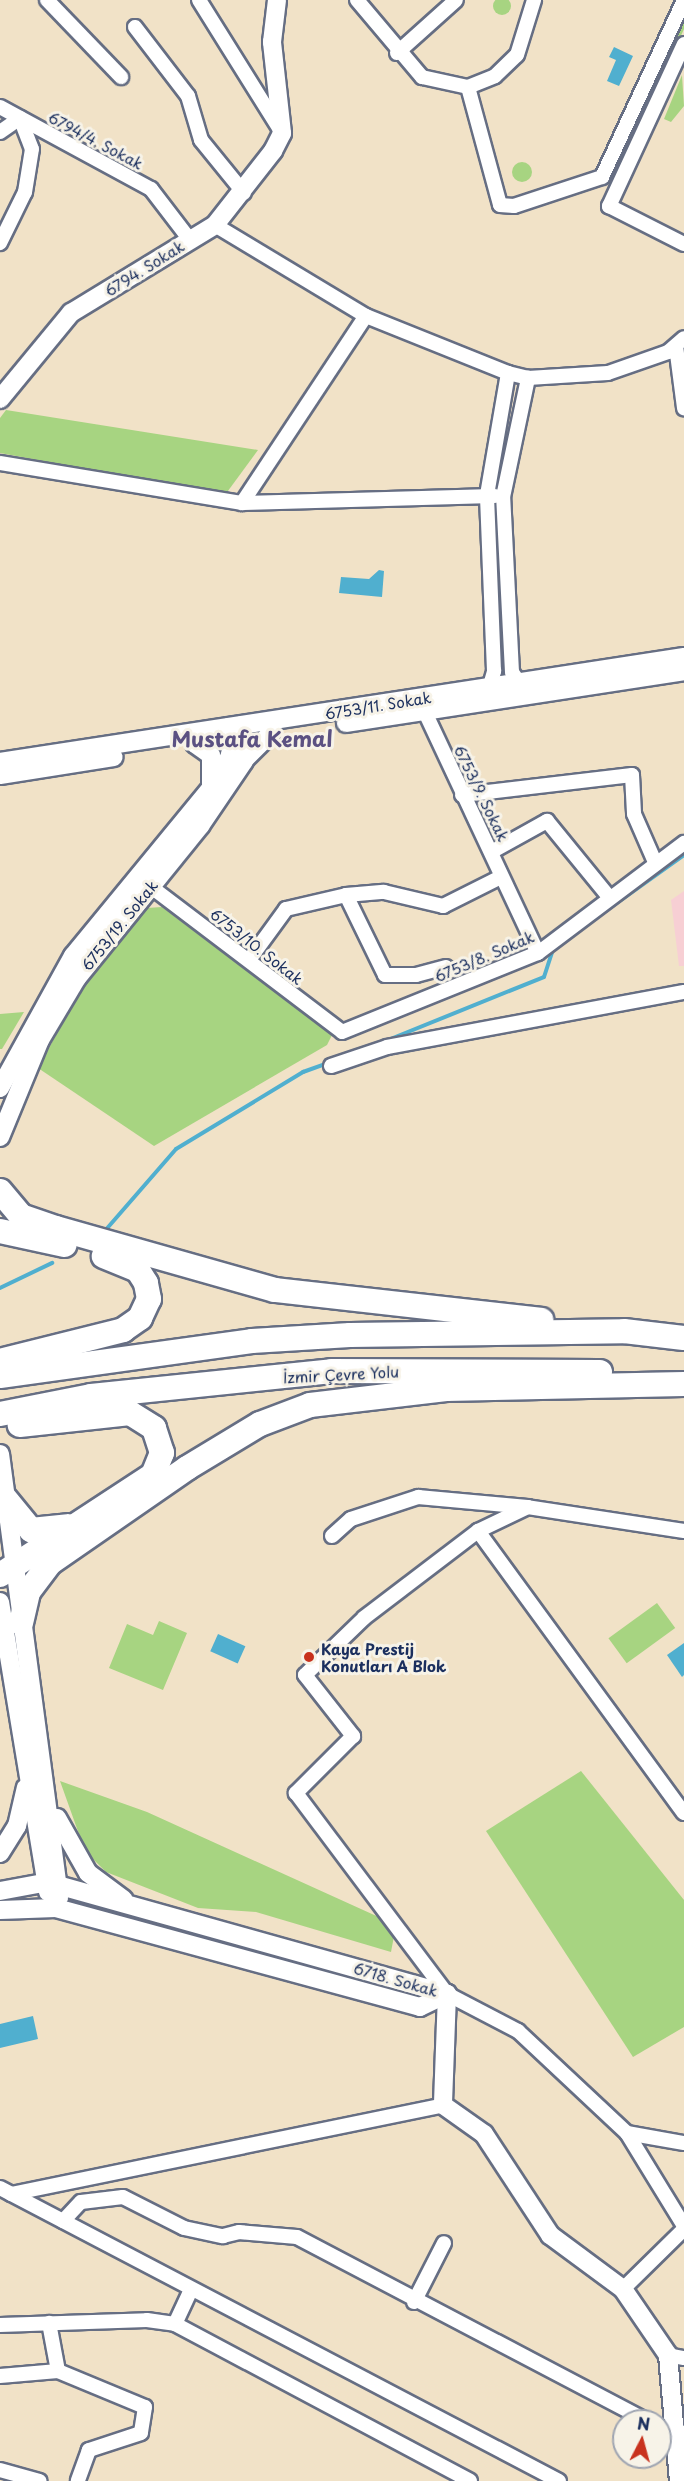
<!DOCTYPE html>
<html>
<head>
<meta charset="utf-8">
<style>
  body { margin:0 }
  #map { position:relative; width:684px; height:2481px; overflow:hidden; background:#f1e2c7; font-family:"Playpen Sans",sans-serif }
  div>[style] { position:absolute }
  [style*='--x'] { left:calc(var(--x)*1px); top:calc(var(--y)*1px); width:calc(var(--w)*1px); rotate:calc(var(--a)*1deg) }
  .built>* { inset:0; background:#f7cfd4 }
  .green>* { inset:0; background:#a7d481; transform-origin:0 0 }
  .round { border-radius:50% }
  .water>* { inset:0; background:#50afcf; transform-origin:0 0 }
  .stream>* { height:4px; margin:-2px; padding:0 2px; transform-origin:2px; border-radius:2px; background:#50afcf }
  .roads { filter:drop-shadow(2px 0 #666e83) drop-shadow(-2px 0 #666e83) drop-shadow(0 2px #666e83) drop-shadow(0 -2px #666e83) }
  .street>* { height:14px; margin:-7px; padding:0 7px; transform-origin:7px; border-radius:7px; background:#fff }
  .secondary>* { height:18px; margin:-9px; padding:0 9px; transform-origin:9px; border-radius:9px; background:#fff }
  .highway>* { height:24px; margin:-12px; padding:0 12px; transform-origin:12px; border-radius:12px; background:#fff }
  .dots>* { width:16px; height:16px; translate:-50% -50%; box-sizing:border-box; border:3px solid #f7f3e8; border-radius:50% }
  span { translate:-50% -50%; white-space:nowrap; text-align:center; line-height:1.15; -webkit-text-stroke:6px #f7f3e8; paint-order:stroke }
  .street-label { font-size:15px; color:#1b2f5e }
  .poi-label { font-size:15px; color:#1b2f5e; font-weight:700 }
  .left { translate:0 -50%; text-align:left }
  .district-label { font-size:21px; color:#5b5182; font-weight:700 }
  .north { position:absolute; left:612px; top:2409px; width:60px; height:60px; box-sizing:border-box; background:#f7f3e8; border:2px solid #9fa5b1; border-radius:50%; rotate:6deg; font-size:16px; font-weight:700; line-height:24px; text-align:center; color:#1b2f5e }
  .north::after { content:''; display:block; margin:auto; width:21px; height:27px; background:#c8321e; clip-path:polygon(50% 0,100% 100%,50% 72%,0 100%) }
</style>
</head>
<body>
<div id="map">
  <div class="built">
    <i style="clip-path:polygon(684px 891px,684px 966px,679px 966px,671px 900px)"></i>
  </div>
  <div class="green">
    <i class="round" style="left:493px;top:-3px;width:18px;height:18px"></i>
    <i style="clip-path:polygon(684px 14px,684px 29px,616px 179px,618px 158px)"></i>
    <i style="clip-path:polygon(682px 75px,684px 106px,671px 122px,664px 119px)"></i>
    <i class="round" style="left:512px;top:162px;width:20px;height:20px"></i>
    <i style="clip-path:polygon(6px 410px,258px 450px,225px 495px,0 453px,0 418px)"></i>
    <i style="clip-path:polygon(162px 907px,332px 1035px,327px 1045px,154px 1146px,38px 1068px,86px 980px,147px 908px)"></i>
    <i style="clip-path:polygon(24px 1012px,2px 1049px,0 1049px,0 1014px)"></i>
    <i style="left:657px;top:1603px;width:31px;height:60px;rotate:54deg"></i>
    <i style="clip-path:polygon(159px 1621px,187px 1633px,163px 1690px,109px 1668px,127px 1624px,153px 1635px)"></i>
    <i style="clip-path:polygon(581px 1771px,684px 1900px,684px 2027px,633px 2057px,486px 1831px)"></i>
    <i style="clip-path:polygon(60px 1781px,147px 1812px,383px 1919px,394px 1936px,391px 1952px,256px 1912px,198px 1908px,106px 1872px,85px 1851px)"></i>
  </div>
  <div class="water">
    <i style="clip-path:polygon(614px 47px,633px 56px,619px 86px,607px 81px,616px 60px,609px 57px)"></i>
    <i style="clip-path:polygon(379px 570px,384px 571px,382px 597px,339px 593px,341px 577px,369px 579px)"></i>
    <i style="left:218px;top:1634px;width:30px;height:19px;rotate:24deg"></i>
    <i style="clip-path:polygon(684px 1643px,684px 1675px,682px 1677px,667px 1655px)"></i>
    <i style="clip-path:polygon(33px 2016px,38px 2039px,0 2048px,0 2024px)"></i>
  </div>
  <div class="stream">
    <i style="--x:590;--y:922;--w:115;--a:-35.5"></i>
    <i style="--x:388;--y:1040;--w:168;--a:-22"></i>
    <i style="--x:544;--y:977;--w:32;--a:-72"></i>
    <i style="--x:103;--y:1233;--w:111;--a:-49"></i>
    <i style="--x:176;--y:1149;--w:149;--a:-31.2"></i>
    <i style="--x:303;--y:1072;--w:27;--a:-20"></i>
    <i style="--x:0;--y:1288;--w:58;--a:-25.7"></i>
  </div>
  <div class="roads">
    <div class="street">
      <i style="--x:47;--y:0;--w:107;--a:46.1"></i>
      <i style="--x:199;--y:0;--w:151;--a:58"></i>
      <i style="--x:357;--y:0;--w:101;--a:49.8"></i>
      <i style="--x:422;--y:77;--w:47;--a:12.3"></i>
      <i style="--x:468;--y:87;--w:29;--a:-22"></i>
      <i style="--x:495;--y:76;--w:30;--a:-44"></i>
      <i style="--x:517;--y:55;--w:58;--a:-72.8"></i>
      <i style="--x:135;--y:27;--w:87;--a:52.5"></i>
      <i style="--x:188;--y:96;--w:46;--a:73.5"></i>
      <i style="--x:201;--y:140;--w:68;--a:50.9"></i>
      <i style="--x:684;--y:44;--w:179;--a:114.8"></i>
      <i style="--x:609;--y:206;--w:84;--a:26.9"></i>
      <i style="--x:397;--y:53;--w:79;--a:-41.9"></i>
      <i style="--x:468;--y:87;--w:122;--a:74.8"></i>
      <i style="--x:500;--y:205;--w:14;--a:4"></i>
      <i style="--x:514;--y:206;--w:93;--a:-18.2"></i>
      <i style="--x:602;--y:177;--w:195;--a:-65.1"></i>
      <i style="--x:0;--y:107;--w:172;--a:28.5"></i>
      <i style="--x:151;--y:189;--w:64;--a:52.6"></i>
      <i style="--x:0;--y:132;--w:24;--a:-35"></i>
      <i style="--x:20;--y:118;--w:33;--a:69"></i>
      <i style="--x:32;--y:149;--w:44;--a:99.2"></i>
      <i style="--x:25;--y:192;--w:57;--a:116.1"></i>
      <i style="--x:215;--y:225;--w:176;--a:31.1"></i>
      <i style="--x:366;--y:316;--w:153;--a:21.9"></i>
      <i style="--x:508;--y:373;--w:21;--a:14"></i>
      <i style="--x:528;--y:378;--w:80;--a:-3.6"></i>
      <i style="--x:608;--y:373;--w:64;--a:-19.3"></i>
      <i style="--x:668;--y:352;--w:21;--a:-41"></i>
      <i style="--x:676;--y:346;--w:63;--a:82.6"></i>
      <i style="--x:0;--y:463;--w:245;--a:9.4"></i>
      <i style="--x:242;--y:503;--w:224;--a:-56.5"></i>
      <i style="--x:242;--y:503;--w:253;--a:-1.6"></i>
      <i style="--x:520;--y:684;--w:14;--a:-124"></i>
      <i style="--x:512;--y:672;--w:175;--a:-92.9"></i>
      <i style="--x:503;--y:497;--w:122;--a:-78.1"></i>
      <i style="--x:489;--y:689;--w:19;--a:-74"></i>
      <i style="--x:494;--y:671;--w:176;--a:-92.3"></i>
      <i style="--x:487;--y:495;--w:124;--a:-80.2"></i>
      <i style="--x:425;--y:712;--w:266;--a:64.9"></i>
      <i style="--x:462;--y:795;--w:171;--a:-6.7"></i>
      <i style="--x:632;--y:775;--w:39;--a:87"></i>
      <i style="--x:634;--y:814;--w:52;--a:66.4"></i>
      <i style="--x:493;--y:851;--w:62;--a:-29.1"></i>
      <i style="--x:547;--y:821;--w:98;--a:50.8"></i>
      <i style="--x:150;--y:886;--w:241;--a:37.2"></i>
      <i style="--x:342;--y:1032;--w:211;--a:-22"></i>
      <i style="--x:538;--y:953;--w:183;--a:-37"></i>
      <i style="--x:346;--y:895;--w:38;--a:-5"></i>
      <i style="--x:384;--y:892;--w:61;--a:13.3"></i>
      <i style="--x:443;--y:906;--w:63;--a:-26.6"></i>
      <i style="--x:249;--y:960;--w:63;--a:-54"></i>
      <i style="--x:286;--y:909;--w:62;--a:-13.1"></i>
      <i style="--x:346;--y:895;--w:89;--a:64"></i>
      <i style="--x:385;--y:975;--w:31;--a:0"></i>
      <i style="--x:416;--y:975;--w:31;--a:-15"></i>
      <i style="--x:331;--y:1066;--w:59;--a:-18.7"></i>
      <i style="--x:387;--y:1047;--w:302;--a:-10.5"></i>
      <i style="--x:478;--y:1531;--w:349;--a:53.9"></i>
      <i style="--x:684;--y:1531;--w:158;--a:-171.3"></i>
      <i style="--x:528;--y:1507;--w:55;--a:154.4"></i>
      <i style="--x:478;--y:1531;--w:143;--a:142.7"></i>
      <i style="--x:364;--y:1618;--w:82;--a:136"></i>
      <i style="--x:305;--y:1675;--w:78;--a:51.8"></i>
      <i style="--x:353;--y:1736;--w:81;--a:135"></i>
      <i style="--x:296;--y:1793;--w:251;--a:53.1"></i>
      <i style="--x:447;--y:1994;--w:80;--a:27.5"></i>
      <i style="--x:518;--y:2031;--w:149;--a:43.1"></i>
      <i style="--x:627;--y:2133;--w:58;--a:10"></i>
      <i style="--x:332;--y:1536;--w:25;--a:-42"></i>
      <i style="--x:351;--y:1519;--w:71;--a:-18.2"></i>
      <i style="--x:418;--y:1497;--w:110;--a:5.2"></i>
      <i style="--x:627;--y:2133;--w:109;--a:58.5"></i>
      <i style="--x:0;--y:2188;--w:631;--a:27.66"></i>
      <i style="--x:11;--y:2194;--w:441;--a:-11.6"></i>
      <i style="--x:63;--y:2221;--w:26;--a:-47"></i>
      <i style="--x:81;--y:2202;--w:42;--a:-6.8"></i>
      <i style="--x:123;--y:2197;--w:68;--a:26.9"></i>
      <i style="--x:184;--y:2228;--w:40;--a:12"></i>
      <i style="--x:223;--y:2236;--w:16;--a:-14"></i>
      <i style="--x:239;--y:2232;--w:58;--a:4.9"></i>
      <i style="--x:297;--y:2237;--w:395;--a:27.7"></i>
      <i style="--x:623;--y:2289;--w:86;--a:-44.5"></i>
      <i style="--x:414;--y:2302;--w:66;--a:-63"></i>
      <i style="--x:175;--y:2324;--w:38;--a:-65"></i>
      <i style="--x:0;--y:2325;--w:147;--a:-1.9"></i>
      <i style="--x:147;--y:2320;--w:28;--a:8"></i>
      <i style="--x:175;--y:2324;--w:334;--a:28"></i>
      <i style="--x:668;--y:2355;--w:16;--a:11"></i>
      <i style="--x:58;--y:2371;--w:94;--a:22.5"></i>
      <i style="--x:145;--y:2407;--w:26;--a:99"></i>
      <i style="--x:141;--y:2433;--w:55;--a:161.9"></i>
      <i style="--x:89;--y:2450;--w:33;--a:110"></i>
      <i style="--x:0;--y:2376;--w:58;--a:-4.9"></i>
      <i style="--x:58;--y:2371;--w:49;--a:-100.6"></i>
      <i style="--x:660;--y:2427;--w:25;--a:14"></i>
      <i style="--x:0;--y:2470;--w:41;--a:15.4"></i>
    </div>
    <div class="secondary">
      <i style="--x:0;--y:399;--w:112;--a:-50.5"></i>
      <i style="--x:71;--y:313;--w:169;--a:-31.4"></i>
      <i style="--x:215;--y:225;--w:94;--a:-51.9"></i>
      <i style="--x:273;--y:151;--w:20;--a:-63"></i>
      <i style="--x:282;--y:133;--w:92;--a:-96.3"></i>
      <i style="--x:272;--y:42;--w:42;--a:-83.2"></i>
      <i style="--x:346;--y:723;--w:342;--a:-8.7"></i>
      <i style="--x:195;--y:744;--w:19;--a:35"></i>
      <i style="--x:211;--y:755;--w:31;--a:90"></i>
      <i style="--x:245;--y:759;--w:37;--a:-45"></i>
      <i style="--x:0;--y:762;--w:692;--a:-8.73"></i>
      <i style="--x:0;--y:775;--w:115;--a:-9"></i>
      <i style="--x:0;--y:1088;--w:151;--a:-61.1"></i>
      <i style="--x:73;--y:956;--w:230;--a:-50.6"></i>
      <i style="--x:219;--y:778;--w:25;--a:-64"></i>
      <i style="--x:230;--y:755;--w:18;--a:-81"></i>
      <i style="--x:233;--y:737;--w:11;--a:-117"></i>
      <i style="--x:0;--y:1137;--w:105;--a:-67.6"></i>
      <i style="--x:40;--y:1040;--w:72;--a:-59.2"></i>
      <i style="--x:77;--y:978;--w:196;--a:-51"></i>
      <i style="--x:200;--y:826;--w:78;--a:-55.9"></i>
      <i style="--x:244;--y:761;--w:36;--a:-93"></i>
      <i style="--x:0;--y:1454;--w:447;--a:82.4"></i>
      <i style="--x:0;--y:1602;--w:294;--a:80.6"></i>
      <i style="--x:57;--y:1818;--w:63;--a:60.6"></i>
      <i style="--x:88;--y:1873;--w:44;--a:36.6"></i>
      <i style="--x:0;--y:1853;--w:32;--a:-58"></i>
      <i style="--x:17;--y:1826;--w:39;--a:-77"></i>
      <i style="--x:0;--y:1891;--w:44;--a:-10.5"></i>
      <i style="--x:43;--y:1883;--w:18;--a:9"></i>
      <i style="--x:61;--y:1886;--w:401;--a:15.6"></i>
      <i style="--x:0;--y:1910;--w:56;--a:-2"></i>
      <i style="--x:56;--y:1908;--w:377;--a:15.2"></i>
      <i style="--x:420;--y:2007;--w:30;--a:-26"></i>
      <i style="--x:447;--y:1994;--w:111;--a:92.1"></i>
      <i style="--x:443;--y:2105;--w:50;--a:35.3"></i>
      <i style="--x:484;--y:2134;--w:121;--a:56.8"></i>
      <i style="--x:550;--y:2235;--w:91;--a:36.5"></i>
      <i style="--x:623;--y:2289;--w:80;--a:55.7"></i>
      <i style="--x:668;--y:2355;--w:126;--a:85"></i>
    </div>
    <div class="highway">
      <i style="--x:0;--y:1191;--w:33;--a:50"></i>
      <i style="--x:21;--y:1216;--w:37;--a:19"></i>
      <i style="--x:56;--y:1228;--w:228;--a:15.8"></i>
      <i style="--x:275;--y:1290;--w:268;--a:6.4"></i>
      <i style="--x:0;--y:1231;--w:66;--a:12.2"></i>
      <i style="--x:0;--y:1361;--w:127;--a:-14.1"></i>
      <i style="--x:123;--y:1330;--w:21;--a:-35"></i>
      <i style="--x:140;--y:1318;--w:21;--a:-65"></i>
      <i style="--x:149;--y:1299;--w:16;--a:-101"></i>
      <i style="--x:146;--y:1283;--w:15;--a:-122"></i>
      <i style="--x:138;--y:1270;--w:37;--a:-158"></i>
      <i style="--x:0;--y:1376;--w:254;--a:-7.9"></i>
      <i style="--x:252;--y:1341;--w:98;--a:-3.5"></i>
      <i style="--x:350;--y:1335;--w:274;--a:-0.8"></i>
      <i style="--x:624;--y:1331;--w:60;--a:6.7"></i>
      <i style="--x:0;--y:1414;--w:93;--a:-11.2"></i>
      <i style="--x:91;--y:1396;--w:242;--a:-5.9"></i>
      <i style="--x:332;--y:1371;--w:268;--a:0.2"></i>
      <i style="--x:4;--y:1497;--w:43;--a:50.7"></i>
      <i style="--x:31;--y:1530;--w:37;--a:-6"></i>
      <i style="--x:0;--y:1575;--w:183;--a:-33.2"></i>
      <i style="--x:153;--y:1475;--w:24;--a:-68"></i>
      <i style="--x:162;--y:1453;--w:26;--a:-108"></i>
      <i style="--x:154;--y:1428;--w:28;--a:-148"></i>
      <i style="--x:130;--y:1413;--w:111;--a:173.8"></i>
      <i style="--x:21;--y:1623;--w:32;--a:-77"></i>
      <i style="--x:28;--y:1592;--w:36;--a:-53"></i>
      <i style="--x:50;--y:1563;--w:167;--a:-34.7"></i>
      <i style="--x:187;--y:1468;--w:85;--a:-31.1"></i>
      <i style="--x:260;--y:1424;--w:53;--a:-20.8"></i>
      <i style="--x:310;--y:1405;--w:137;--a:-6.7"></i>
      <i style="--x:446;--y:1389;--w:238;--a:-1.2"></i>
    </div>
  </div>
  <div class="dots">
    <i style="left:309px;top:1657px;background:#c8321e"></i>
  </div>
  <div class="street-label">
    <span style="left:96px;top:140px;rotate:28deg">6794/4. Sokak</span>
    <span style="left:144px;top:268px;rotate:-32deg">6794. Sokak</span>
    <span style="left:378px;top:705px;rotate:-9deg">6753/11. Sokak</span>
    <span style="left:482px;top:793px;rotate:64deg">6753/9. Sokak</span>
    <span style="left:119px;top:925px;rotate:-51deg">6753/19. Sokak</span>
    <span style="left:257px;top:946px;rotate:38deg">6753/10. Sokak</span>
    <span style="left:484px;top:956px;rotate:-23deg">6753/8. Sokak</span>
    <span style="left:341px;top:1374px;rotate:-3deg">İzmir Çevre Yolu</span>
    <span style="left:396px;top:1979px;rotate:16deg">6718. Sokak</span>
  </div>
  <div class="poi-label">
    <span class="left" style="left:321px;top:1657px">Kaya Prestij<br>Konutları A Blok</span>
  </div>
  <div class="district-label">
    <span style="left:252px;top:738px">Mustafa Kemal</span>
  </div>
  <div class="north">N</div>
</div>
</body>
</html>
